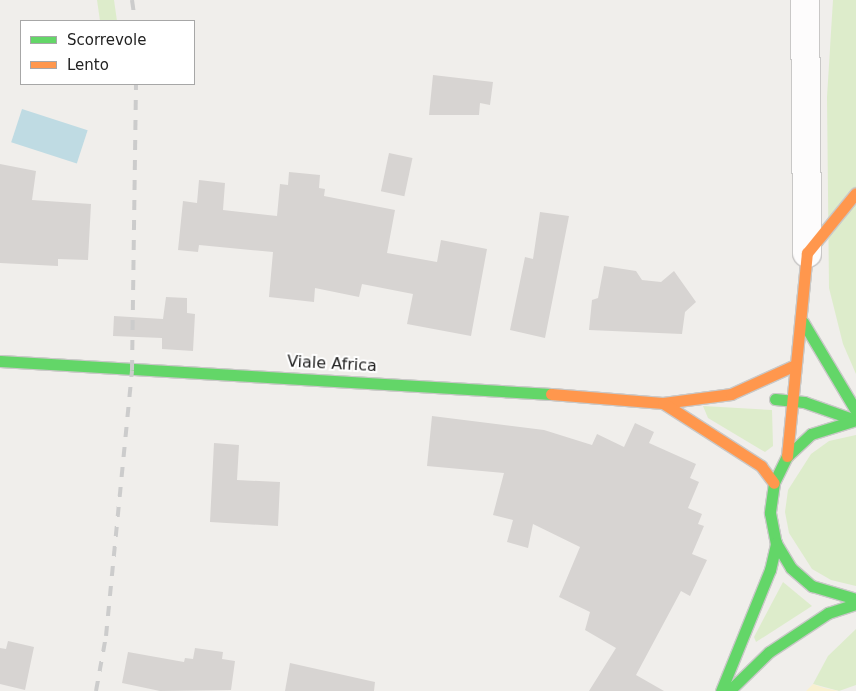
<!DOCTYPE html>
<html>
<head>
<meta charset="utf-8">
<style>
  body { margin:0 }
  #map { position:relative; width:856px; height:691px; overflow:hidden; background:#f0eeeb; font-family:"DejaVu Sans",sans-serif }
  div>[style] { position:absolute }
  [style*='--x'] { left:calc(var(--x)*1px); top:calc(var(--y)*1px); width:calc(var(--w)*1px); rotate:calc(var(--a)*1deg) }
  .grass>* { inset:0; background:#ddeccb }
  .sand>* { inset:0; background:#f8f0d0 }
  .water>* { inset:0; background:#bfdbe3; transform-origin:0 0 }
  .building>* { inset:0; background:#d7d4d2; transform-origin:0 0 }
  .roads { filter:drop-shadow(1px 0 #c9c8c7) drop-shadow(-1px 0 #c9c8c7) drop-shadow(0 1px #c9c8c7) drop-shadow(0 -1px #c9c8c7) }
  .street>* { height:28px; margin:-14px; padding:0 14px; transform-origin:14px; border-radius:14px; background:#fdfcfc }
  .fast>* { height:11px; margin:-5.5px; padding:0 5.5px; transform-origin:5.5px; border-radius:5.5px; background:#63d668 }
  .slow>* { height:11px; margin:-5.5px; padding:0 5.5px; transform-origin:5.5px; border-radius:5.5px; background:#ff974d }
  .rail>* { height:4px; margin-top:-2px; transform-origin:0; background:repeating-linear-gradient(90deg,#ccc 0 10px,transparent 0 20px) }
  span { translate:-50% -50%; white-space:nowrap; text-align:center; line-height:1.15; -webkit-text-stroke:4px #fff; paint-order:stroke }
  .street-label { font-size:16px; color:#222 }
  .legend { position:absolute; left:20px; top:20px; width:175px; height:65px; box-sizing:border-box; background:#fff; border:1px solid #a7a7a7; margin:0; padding:6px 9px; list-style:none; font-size:15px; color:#222 }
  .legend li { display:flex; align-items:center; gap:10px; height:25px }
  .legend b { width:25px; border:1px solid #a7a7a7 }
</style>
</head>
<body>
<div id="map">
  <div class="grass">
    <i style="clip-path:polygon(97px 0,114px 0,117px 21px,100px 21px)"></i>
    <i style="clip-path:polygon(833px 0,856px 0,856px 374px,843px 344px,829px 288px,827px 97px)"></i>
    <i style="clip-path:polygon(703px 406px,772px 410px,773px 446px,765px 452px,708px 418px)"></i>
    <i style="clip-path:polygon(856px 435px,856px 586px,831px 580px,812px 569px,789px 533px,785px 512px,788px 490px,811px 454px,829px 441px)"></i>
    <i style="clip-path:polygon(783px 582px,812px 606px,756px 642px,754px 637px)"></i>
    <i style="clip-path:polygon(856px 629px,856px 685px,839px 691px,813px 684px,828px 656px)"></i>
  </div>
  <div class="sand">
    <i style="clip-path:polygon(813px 684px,824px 688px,839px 691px,806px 691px)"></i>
  </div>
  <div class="water">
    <i style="left:22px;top:109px;width:69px;height:35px;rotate:18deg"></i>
  </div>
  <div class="building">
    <i style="clip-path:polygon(433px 75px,493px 82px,490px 105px,480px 103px,479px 115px,429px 115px)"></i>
    <i style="left:389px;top:153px;width:24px;height:39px;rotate:12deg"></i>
    <i style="clip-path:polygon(0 164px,36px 171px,32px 200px,91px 204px,88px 260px,58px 259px,58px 266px,0 263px)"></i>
    <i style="clip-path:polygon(289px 172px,320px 175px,319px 188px,325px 189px,324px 196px,395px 210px,387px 253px,437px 262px,441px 240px,487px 249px,471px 336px,407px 324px,413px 294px,362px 284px,359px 297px,315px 288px,314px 302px,269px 297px,273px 252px,199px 245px,198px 252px,178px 250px,183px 201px,197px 203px,199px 180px,225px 183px,223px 210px,277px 216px,280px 184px,288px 185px)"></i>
    <i style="clip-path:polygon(540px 212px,569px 216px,545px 338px,510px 330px,525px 257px,533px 259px)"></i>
    <i style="clip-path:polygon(604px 266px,636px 271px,642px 280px,661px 282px,674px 271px,696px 302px,685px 312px,682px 334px,589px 330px,592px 300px,598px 298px)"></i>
    <i style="clip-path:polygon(166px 297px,187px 298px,187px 313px,195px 314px,193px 351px,162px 349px,162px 338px,113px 336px,114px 316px,163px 319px)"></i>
    <i style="clip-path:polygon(432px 416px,544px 430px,592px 445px,597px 434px,624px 447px,635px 423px,654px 432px,649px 443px,696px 464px,690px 478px,699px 482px,688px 508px,702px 514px,698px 524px,704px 526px,692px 554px,707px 560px,690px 596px,681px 591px,636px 675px,664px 691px,589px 691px,616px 648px,585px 630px,590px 612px,559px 597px,580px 547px,533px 524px,528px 548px,507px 542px,513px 520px,493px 515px,504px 473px,427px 466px)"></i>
    <i style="clip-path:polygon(214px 443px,239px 445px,237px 480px,280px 482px,278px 526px,210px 522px)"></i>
    <i style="clip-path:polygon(8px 641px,34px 647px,25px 690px,0 684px,0 648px,6px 649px)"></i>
    <i style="clip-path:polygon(195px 648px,223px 652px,222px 659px,235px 661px,231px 690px,160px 691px,122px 683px,128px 652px,184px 662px,185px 658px,193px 659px)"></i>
    <i style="clip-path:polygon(290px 663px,375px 682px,374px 691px,285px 691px)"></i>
  </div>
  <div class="roads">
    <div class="street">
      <i style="--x:805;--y:0;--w:253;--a:89.5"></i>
    </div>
    <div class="fast">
      <i style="--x:803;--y:322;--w:104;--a:59.2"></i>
      <i style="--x:0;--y:361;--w:552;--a:3.43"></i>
      <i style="--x:775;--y:399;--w:29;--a:6"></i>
      <i style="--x:804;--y:402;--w:54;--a:19.4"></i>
      <i style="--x:856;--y:420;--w:47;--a:162.7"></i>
      <i style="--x:811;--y:434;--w:33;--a:137"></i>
      <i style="--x:787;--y:456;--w:30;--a:116"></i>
      <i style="--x:774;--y:483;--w:30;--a:98"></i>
      <i style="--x:770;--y:513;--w:31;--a:79"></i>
      <i style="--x:776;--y:543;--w:29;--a:59"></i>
      <i style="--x:791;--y:568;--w:28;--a:41"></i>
      <i style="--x:812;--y:586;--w:46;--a:16.5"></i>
      <i style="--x:721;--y:691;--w:131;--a:-68"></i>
      <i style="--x:770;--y:570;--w:28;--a:-77"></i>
      <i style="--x:729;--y:691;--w:56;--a:-44.3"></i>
      <i style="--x:769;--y:652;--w:71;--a:-33.5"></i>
      <i style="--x:828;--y:613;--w:29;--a:-18"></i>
    </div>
    <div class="slow">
      <i style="--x:551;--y:394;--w:112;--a:4.6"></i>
      <i style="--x:663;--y:403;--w:69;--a:-7.5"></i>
      <i style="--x:731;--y:394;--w:68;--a:-24.3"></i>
      <i style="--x:663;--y:403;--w:117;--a:32.7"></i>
      <i style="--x:761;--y:466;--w:21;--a:53"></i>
      <i style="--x:787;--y:456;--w:204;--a:-84.4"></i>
      <i style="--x:807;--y:253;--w:77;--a:-50.8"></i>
    </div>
  </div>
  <div class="rail">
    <i style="--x:132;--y:0;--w:21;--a:82"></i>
    <i style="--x:96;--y:691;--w:56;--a:-79.7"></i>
    <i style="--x:106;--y:636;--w:267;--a:-84.4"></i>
    <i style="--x:132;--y:370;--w:286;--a:-89.2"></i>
  </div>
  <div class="street-label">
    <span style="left:332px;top:364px;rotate:3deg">Viale Africa</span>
  </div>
  <ul class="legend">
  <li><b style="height:6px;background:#63d668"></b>Scorrevole</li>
  <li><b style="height:6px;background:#ff974d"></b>Lento</li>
  </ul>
</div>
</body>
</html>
